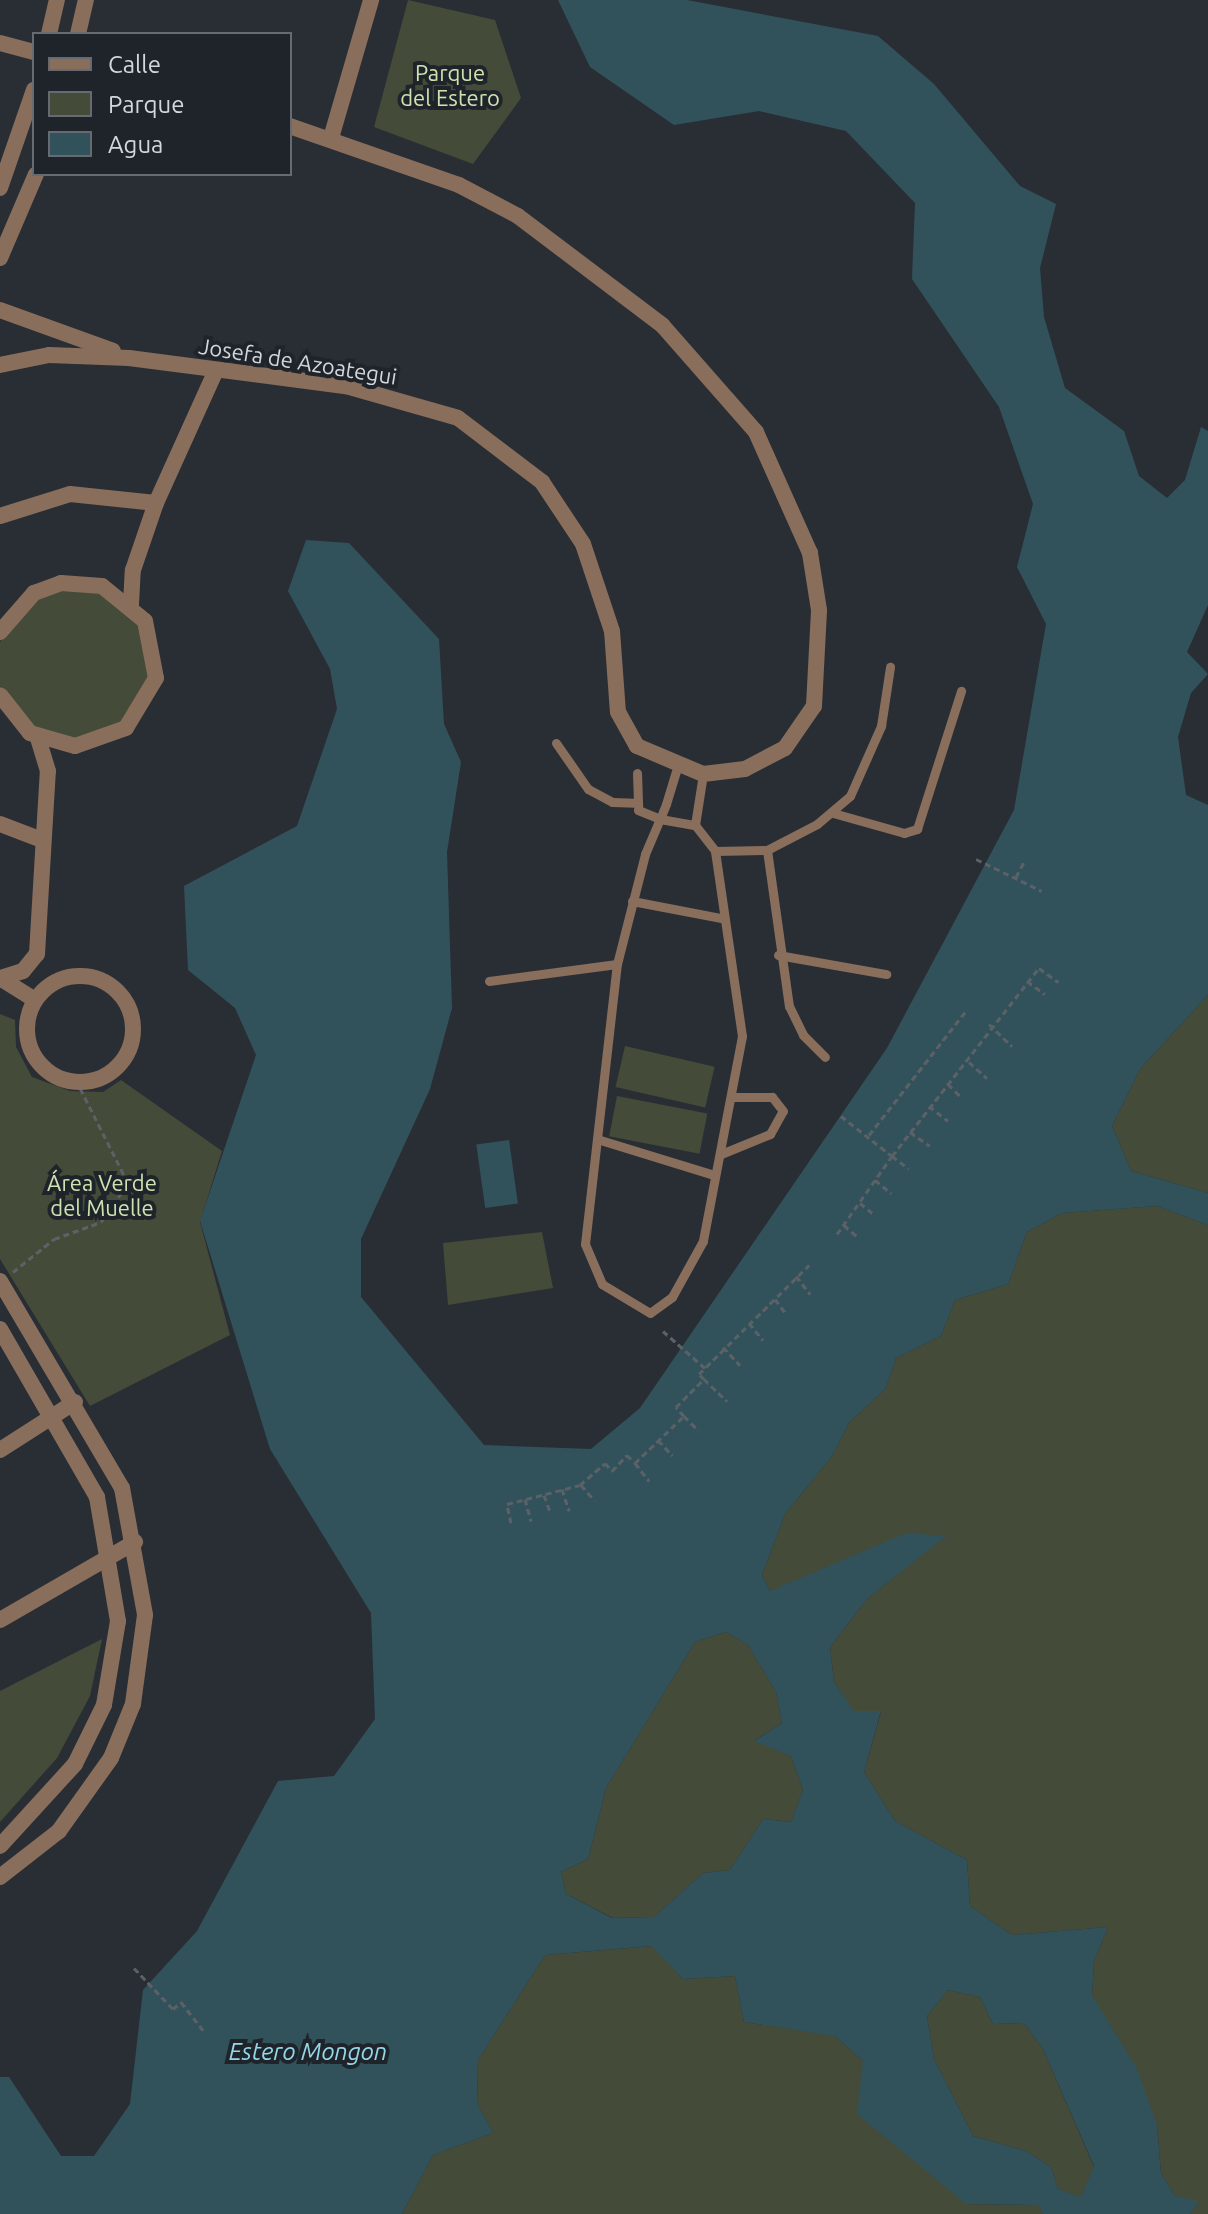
<!DOCTYPE html>
<html>
<head>
<meta charset="utf-8">
<style>
  body { margin:0 }
  #map { position:relative; width:1208px; height:2214px; overflow:hidden; background:#292e35; font-family:Ubuntu,sans-serif }
  div>[style] { position:absolute }
  [style*='--x'] { left:calc(var(--x)*1px); top:calc(var(--y)*1px); width:calc(var(--w)*1px); rotate:calc(var(--a)*1deg) }
  .green>* { inset:0; background:#444b38; transform-origin:0 0 }
  .round { border-radius:50% }
  .water>* { inset:0; background:#32525b; transform-origin:0 0 }
  .path>* { height:3px; margin-top:-1.5px; transform-origin:0; background:repeating-linear-gradient(90deg,#5c6167 0 6px,transparent 0 10px) }
  .service>* { height:9px; margin:-4.5px; padding:0 4.5px; transform-origin:4.5px; border-radius:4.5px; background:#8a6e5c }
  .minor>* { height:16px; margin:-8px; padding:0 8px; transform-origin:8px; border-radius:8px; background:#8a6e5c }
  .minor>.ring { margin:-8px; padding:0; box-sizing:content-box; background:none; border:16px solid #8a6e5c; border-radius:50% }
  span { translate:-50% -50%; white-space:nowrap; text-align:center; line-height:1.15; -webkit-text-stroke:8px #1f242b; paint-order:stroke }
  .park-label { font-size:22px; color:#cfe2af }
  .street-label { font-size:22px; color:#d3d6db }
  .water-label { font-size:24px; color:#95d6e7; font-style:italic }
  .legend { position:absolute; left:32px; top:32px; width:260px; height:144px; box-sizing:border-box; background:#1f242b; border:2px solid #676b71; margin:0; padding:10px 14px; list-style:none; font-size:24px; color:#d3d6db }
  .legend li { display:flex; align-items:center; gap:16px; height:40px }
  .legend b { width:40px; border:2px solid #676b71 }
</style>
</head>
<body>
<div id="map">
  <div class="green">
    <i style="clip-path:polygon(408px 0,495px 20px,521px 98px,473px 164px,374px 127px)"></i>
    <i class="round" style="left:-3px;top:586px;width:156px;height:156px"></i>
    <i style="clip-path:polygon(1208px 995px,1208px 1193px,1131px 1171px,1112px 1126px,1140px 1069px)"></i>
    <i style="clip-path:polygon(0 1014px,15px 1020px,16px 1047px,32px 1077px,70px 1091px,103px 1092px,121px 1080px,222px 1151px,200px 1222px,230px 1335px,90px 1406px,0 1259px)"></i>
    <i style="left:625px;top:1046px;width:92px;height:42px;rotate:13deg"></i>
    <i style="left:617px;top:1096px;width:92px;height:41px;rotate:11deg"></i>
    <i style="clip-path:polygon(1157px 1206px,1208px 1225px,1208px 2214px,1190px 2214px,1198px 2203px,1174px 2195px,1161px 2173px,1157px 2125px,1092px 1995px,1094px 1961px,1108px 1927px,1012px 1935px,970px 1906px,967px 1860px,895px 1821px,864px 1772px,881px 1712px,854px 1712px,834px 1682px,830px 1647px,867px 1599px,945px 1536px,770px 1591px,762px 1575px,785px 1514px,832px 1456px,849px 1423px,886px 1388px,896px 1358px,941px 1336px,955px 1300px,1008px 1284px,1027px 1232px,1062px 1213px)"></i>
    <i style="clip-path:polygon(542px 1232px,553px 1288px,448px 1305px,443px 1243px)"></i>
    <i style="clip-path:polygon(726px 1632px,748px 1645px,776px 1692px,782px 1723px,755px 1740px,791px 1756px,803px 1790px,791px 1822px,763px 1819px,730px 1870px,703px 1873px,654px 1917px,613px 1918px,566px 1894px,561px 1872px,588px 1859px,606px 1788px,695px 1642px)"></i>
    <i style="clip-path:polygon(102px 1639px,90px 1696px,57px 1758px,0 1822px,0 1691px)"></i>
    <i style="clip-path:polygon(652px 1946px,683px 1979px,735px 1976px,744px 2022px,834px 2035px,863px 2061px,966px 2204px,1040px 2205px,1043px 2214px,402px 2214px,433px 2155px,493px 2133px,477px 2103px,478px 2060px,545px 1955px)"></i>
    <i style="clip-path:polygon(948px 1990px,980px 1997px,993px 2024px,1024px 2023px,1043px 2049px,1094px 2167px,1081px 2198px,1058px 2189px,1051px 2167px,1026px 2151px,973px 2136px,934px 2059px,927px 2016px)"></i>
  </div>
  <div class="water">
    <i style="clip-path:polygon(evenodd,558px 0,687px 0,878px 36px,934px 84px,1020px 186px,1056px 204px,1040px 268px,1044px 317px,1065px 388px,1124px 431px,1139px 476px,1167px 498px,1185px 480px,1201px 427px,1208px 431px,1208px 605px,1187px 652px,1208px 674px,1191px 693px,1178px 737px,1186px 795px,1208px 805px,1208px 995px,1140px 1069px,1112px 1126px,1131px 1171px,1208px 1193px,1208px 1225px,1157px 1206px,1062px 1213px,1027px 1232px,1008px 1284px,955px 1300px,941px 1336px,896px 1358px,886px 1388px,849px 1423px,832px 1456px,785px 1514px,762px 1575px,770px 1591px,906px 1533px,946px 1536px,867px 1599px,830px 1647px,834px 1682px,854px 1711px,881px 1711px,864px 1772px,895px 1821px,967px 1860px,970px 1906px,1012px 1935px,1108px 1927px,1094px 1961px,1092px 1995px,1137px 2069px,1157px 2125px,1161px 2173px,1174px 2195px,1199px 2202px,1190px 2214px,1043px 2214px,1039px 2205px,966px 2204px,857px 2114px,863px 2061px,835px 2036px,744px 2022px,735px 1976px,683px 1979px,651px 1946px,545px 1955px,478px 2060px,477px 2103px,493px 2133px,433px 2155px,402px 2214px,0 2214px,0 2077px,9px 2077px,61px 2156px,94px 2156px,130px 2104px,143px 1990px,197px 1931px,278px 1781px,334px 1776px,375px 1719px,371px 1613px,270px 1449px,200px 1221px,256px 1055px,235px 1008px,188px 970px,184px 886px,297px 826px,337px 709px,330px 669px,288px 591px,306px 540px,349px 543px,439px 639px,444px 724px,461px 762px,447px 852px,452px 1008px,430px 1089px,361px 1239px,361px 1297px,484px 1445px,591px 1449px,640px 1408px,887px 1048px,1014px 810px,1046px 624px,1017px 567px,1033px 504px,999px 407px,912px 279px,915px 203px,846px 131px,759px 111px,674px 125px,590px 67px,558px 0,726px 1632px,748px 1645px,776px 1692px,782px 1723px,754px 1741px,791px 1756px,803px 1790px,791px 1822px,763px 1819px,730px 1870px,703px 1873px,654px 1917px,612px 1918px,566px 1894px,561px 1872px,588px 1859px,606px 1788px,695px 1642px,726px 1632px,558px 0,948px 1990px,980px 1997px,993px 2024px,1024px 2023px,1043px 2049px,1094px 2166px,1081px 2197px,1058px 2189px,1051px 2167px,1026px 2151px,973px 2136px,934px 2059px,927px 2016px,948px 1990px)"></i>
    <i style="left:509px;top:1140px;width:64px;height:33px;rotate:82deg"></i>
  </div>
  <div class="path">
    <i style="--x:976;--y:859;--w:73;--a:25.9"></i>
    <i style="--x:1016;--y:877;--w:17;--a:-62"></i>
    <i style="--x:1027;--y:981;--w:22;--a:36"></i>
    <i style="--x:989;--y:1024;--w:32;--a:44"></i>
    <i style="--x:969;--y:1062;--w:24;--a:42"></i>
    <i style="--x:948;--y:1084;--w:20;--a:45"></i>
    <i style="--x:929;--y:1106;--w:24;--a:38"></i>
    <i style="--x:841;--y:1116;--w:65;--a:38.1"></i>
    <i style="--x:892;--y:1156;--w:239;--a:-52"></i>
    <i style="--x:1039;--y:968;--w:24;--a:36"></i>
    <i style="--x:910;--y:1132;--w:24;--a:35"></i>
    <i style="--x:869;--y:1135;--w:156;--a:-52"></i>
    <i style="--x:875;--y:1180;--w:21;--a:39"></i>
    <i style="--x:860;--y:1203;--w:19;--a:39"></i>
    <i style="--x:844;--y:1225;--w:18;--a:41"></i>
    <i style="--x:837;--y:1234;--w:95;--a:-54.8"></i>
    <i style="--x:892;--y:1156;--w:21;--a:37"></i>
    <i style="--x:13;--y:1272;--w:53;--a:-38.8"></i>
    <i style="--x:54;--y:1239;--w:50;--a:-19.9"></i>
    <i style="--x:101;--y:1222;--w:47;--a:-55.3"></i>
    <i style="--x:128;--y:1183;--w:113;--a:-116.8"></i>
    <i style="--x:796;--y:1276;--w:23;--a:52"></i>
    <i style="--x:775;--y:1299;--w:20;--a:53"></i>
    <i style="--x:749;--y:1323;--w:22;--a:51"></i>
    <i style="--x:663;--y:1331;--w:56;--a:41.4"></i>
    <i style="--x:723;--y:1347;--w:25;--a:47"></i>
    <i style="--x:704;--y:1379;--w:32;--a:44"></i>
    <i style="--x:684;--y:1416;--w:20;--a:45"></i>
    <i style="--x:658;--y:1440;--w:21;--a:47"></i>
    <i style="--x:635;--y:1463;--w:23;--a:52"></i>
    <i style="--x:581;--y:1485;--w:20;--a:49"></i>
    <i style="--x:562;--y:1489;--w:23;--a:72"></i>
    <i style="--x:544;--y:1495;--w:20;--a:70"></i>
    <i style="--x:525;--y:1499;--w:23;--a:75"></i>
    <i style="--x:511;--y:1523;--w:19;--a:-102"></i>
    <i style="--x:507;--y:1504;--w:75;--a:-14.6"></i>
    <i style="--x:580;--y:1485;--w:33;--a:-41"></i>
    <i style="--x:605;--y:1463;--w:11;--a:49"></i>
    <i style="--x:612;--y:1471;--w:22;--a:-47"></i>
    <i style="--x:627;--y:1455;--w:11;--a:45"></i>
    <i style="--x:635;--y:1463;--w:68;--a:-43.8"></i>
    <i style="--x:684;--y:1416;--w:12;--a:-132"></i>
    <i style="--x:676;--y:1407;--w:40;--a:-45"></i>
    <i style="--x:704;--y:1379;--w:7;--a:-135"></i>
    <i style="--x:699;--y:1374;--w:155;--a:-44.7"></i>
    <i style="--x:134;--y:1968;--w:57;--a:46.4"></i>
    <i style="--x:173;--y:2009;--w:11;--a:-41"></i>
    <i style="--x:181;--y:2002;--w:36;--a:52"></i>
  </div>
  <div class="service">
    <i style="--x:556;--y:743;--w:56;--a:55.2"></i>
    <i style="--x:588;--y:789;--w:27;--a:28"></i>
    <i style="--x:612;--y:802;--w:23;--a:2"></i>
    <i style="--x:637;--y:773;--w:37;--a:88"></i>
    <i style="--x:638;--y:810;--w:24;--a:22"></i>
    <i style="--x:660;--y:819;--w:36;--a:10"></i>
    <i style="--x:695;--y:825;--w:33;--a:52"></i>
    <i style="--x:715;--y:851;--w:187;--a:81.7"></i>
    <i style="--x:742;--y:1036;--w:209;--a:100.8"></i>
    <i style="--x:703;--y:1241;--w:64;--a:119"></i>
    <i style="--x:672;--y:1297;--w:27;--a:144"></i>
    <i style="--x:650;--y:1313;--w:56;--a:-148.9"></i>
    <i style="--x:602;--y:1284;--w:43;--a:-113"></i>
    <i style="--x:585;--y:1244;--w:282;--a:-83.5"></i>
    <i style="--x:617;--y:964;--w:114;--a:-75.7"></i>
    <i style="--x:645;--y:854;--w:38;--a:-67"></i>
    <i style="--x:660;--y:819;--w:16;--a:-68"></i>
    <i style="--x:666;--y:804;--w:38;--a:-73"></i>
    <i style="--x:833;--y:813;--w:74;--a:15.7"></i>
    <i style="--x:904;--y:833;--w:14;--a:-17"></i>
    <i style="--x:917;--y:829;--w:145;--a:-72.3"></i>
    <i style="--x:695;--y:825;--w:52;--a:-81.1"></i>
    <i style="--x:767;--y:850;--w:158;--a:82"></i>
    <i style="--x:789;--y:1006;--w:32;--a:64"></i>
    <i style="--x:803;--y:1035;--w:31;--a:45"></i>
    <i style="--x:715;--y:851;--w:52;--a:-1.1"></i>
    <i style="--x:767;--y:850;--w:56;--a:-27.5"></i>
    <i style="--x:817;--y:824;--w:43;--a:-40.3"></i>
    <i style="--x:850;--y:796;--w:77;--a:-66.1"></i>
    <i style="--x:881;--y:726;--w:60;--a:-81.3"></i>
    <i style="--x:632;--y:901;--w:91;--a:10.8"></i>
    <i style="--x:778;--y:955;--w:110;--a:10"></i>
    <i style="--x:489;--y:981;--w:129;--a:-7.6"></i>
    <i style="--x:597;--y:1139;--w:122;--a:17.1"></i>
    <i style="--x:721;--y:1154;--w:53;--a:-22.2"></i>
    <i style="--x:770;--y:1134;--w:26;--a:-61"></i>
    <i style="--x:783;--y:1111;--w:18;--a:-128"></i>
    <i style="--x:772;--y:1097;--w:39;--a:180"></i>
  </div>
  <div class="minor">
    <i style="--x:49;--y:34;--w:35;--a:-77"></i>
    <i style="--x:78;--y:34;--w:35;--a:-77"></i>
    <i style="--x:0;--y:43;--w:35;--a:15"></i>
    <i style="--x:331;--y:138;--w:144;--a:-73.8"></i>
    <i style="--x:0;--y:188;--w:104;--a:-70.9"></i>
    <i style="--x:0;--y:258;--w:91;--a:-66.8"></i>
    <i style="--x:0;--y:310;--w:120;--a:19.9"></i>
    <i style="--x:0;--y:365;--w:50;--a:-11.5"></i>
    <i style="--x:49;--y:355;--w:80;--a:2.1"></i>
    <i style="--x:129;--y:358;--w:219;--a:7.4"></i>
    <i style="--x:346;--y:386;--w:116;--a:15.9"></i>
    <i style="--x:458;--y:418;--w:106;--a:37.3"></i>
    <i style="--x:542;--y:482;--w:74;--a:56.5"></i>
    <i style="--x:583;--y:544;--w:92;--a:71.6"></i>
    <i style="--x:612;--y:631;--w:81;--a:85.8"></i>
    <i style="--x:618;--y:712;--w:39;--a:61"></i>
    <i style="--x:637;--y:746;--w:72;--a:23"></i>
    <i style="--x:703;--y:774;--w:42;--a:-6.8"></i>
    <i style="--x:745;--y:769;--w:45;--a:-27.7"></i>
    <i style="--x:785;--y:748;--w:51;--a:-55.4"></i>
    <i style="--x:814;--y:706;--w:96;--a:-87"></i>
    <i style="--x:819;--y:610;--w:58;--a:-99"></i>
    <i style="--x:810;--y:553;--w:133;--a:-114.1"></i>
    <i style="--x:756;--y:432;--w:142;--a:-131.3"></i>
    <i style="--x:662;--y:325;--w:181;--a:-142.9"></i>
    <i style="--x:518;--y:216;--w:67;--a:-152.3"></i>
    <i style="--x:459;--y:185;--w:179;--a:-160.8"></i>
    <i style="--x:0;--y:516;--w:73;--a:-17.4"></i>
    <i style="--x:70;--y:494;--w:86;--a:6"></i>
    <i style="--x:131;--y:604;--w:34;--a:-87"></i>
    <i style="--x:133;--y:570;--w:71;--a:-71.1"></i>
    <i style="--x:156;--y:503;--w:146;--a:-65.7"></i>
    <i style="--x:0;--y:632;--w:52;--a:-48.9"></i>
    <i style="--x:34;--y:593;--w:29;--a:-20"></i>
    <i style="--x:61;--y:583;--w:41;--a:4.2"></i>
    <i style="--x:102;--y:586;--w:55;--a:39.1"></i>
    <i style="--x:145;--y:621;--w:58;--a:79.1"></i>
    <i style="--x:156;--y:678;--w:58;--a:121"></i>
    <i style="--x:126;--y:728;--w:54;--a:160.6"></i>
    <i style="--x:75;--y:746;--w:47;--a:-163.9"></i>
    <i style="--x:30;--y:733;--w:48;--a:-128.3"></i>
    <i style="--x:0;--y:824;--w:45;--a:20.9"></i>
    <i style="--x:37;--y:954;--w:183;--a:-86.6"></i>
    <i style="--x:48;--y:771;--w:34;--a:-107"></i>
    <i class="ring" style="left:27px;top:976px;width:90px;height:90px"></i>
    <i style="--x:0;--y:978;--w:24;--a:-17"></i>
    <i style="--x:23;--y:971;--w:22;--a:-51"></i>
    <i style="--x:0;--y:978;--w:41;--a:32.2"></i>
    <i style="--x:0;--y:1281;--w:240;--a:59.5"></i>
    <i style="--x:122;--y:1488;--w:129;--a:79.7"></i>
    <i style="--x:145;--y:1615;--w:90;--a:97.7"></i>
    <i style="--x:133;--y:1704;--w:58;--a:112.2"></i>
    <i style="--x:111;--y:1758;--w:90;--a:125.5"></i>
    <i style="--x:59;--y:1831;--w:75;--a:142.1"></i>
    <i style="--x:0;--y:1329;--w:194;--a:60"></i>
    <i style="--x:97;--y:1497;--w:126;--a:80.4"></i>
    <i style="--x:118;--y:1621;--w:85;--a:99.5"></i>
    <i style="--x:104;--y:1705;--w:66;--a:116.2"></i>
    <i style="--x:75;--y:1764;--w:111;--a:132.4"></i>
    <i style="--x:0;--y:1450;--w:89;--a:-32.6"></i>
    <i style="--x:0;--y:1620;--w:156;--a:-30"></i>
  </div>
  <div class="park-label">
    <span style="left:450px;top:85px">Parque<br>del Estero</span>
    <span style="left:102px;top:1195px">Área Verde<br>del Muelle</span>
  </div>
  <div class="street-label">
    <span style="left:298px;top:361px;rotate:9deg">Josefa de Azoategui</span>
  </div>
  <div class="water-label">
    <span style="left:308px;top:2052px">Estero Mongon</span>
  </div>
  <ul class="legend">
  <li><b style="height:10px;background:#8a6e5c"></b>Calle</li>
  <li><b style="height:22px;background:#444b38"></b>Parque</li>
  <li><b style="height:22px;background:#32525b"></b>Agua</li>
  </ul>
</div>
</body>
</html>
